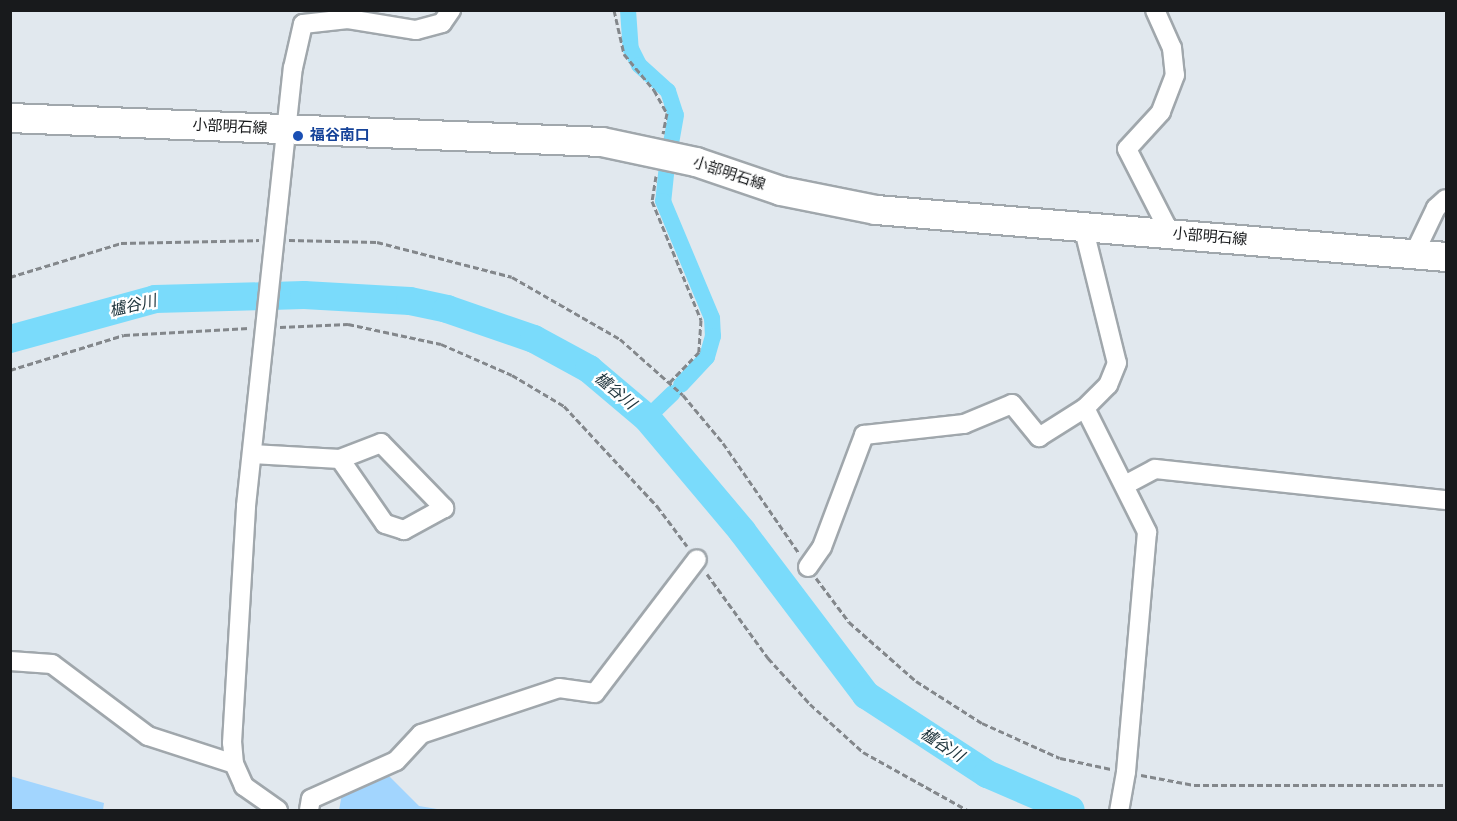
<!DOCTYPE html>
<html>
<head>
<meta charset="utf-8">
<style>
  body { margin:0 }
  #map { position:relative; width:1457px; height:821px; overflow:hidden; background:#e1e8ee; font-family:"Roboto Condensed","Noto Sans JP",sans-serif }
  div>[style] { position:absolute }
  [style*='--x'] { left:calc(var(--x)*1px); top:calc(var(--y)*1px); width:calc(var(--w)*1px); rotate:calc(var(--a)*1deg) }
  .green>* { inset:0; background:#a2d5fe }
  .canal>* { height:16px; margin:-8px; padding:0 8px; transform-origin:8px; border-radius:8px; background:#7adbfb }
  .river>* { height:28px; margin:-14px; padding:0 14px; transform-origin:14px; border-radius:14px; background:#7adbfb }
  .path>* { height:3px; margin-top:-1.5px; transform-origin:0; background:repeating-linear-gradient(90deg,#83878b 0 6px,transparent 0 9px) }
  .roads { filter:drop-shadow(2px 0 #a0a7ac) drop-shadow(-2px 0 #a0a7ac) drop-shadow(0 2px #a0a7ac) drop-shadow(0 -2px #a0a7ac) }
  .minor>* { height:18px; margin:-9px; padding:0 9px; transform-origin:9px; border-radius:9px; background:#fff }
  .primary>* { height:28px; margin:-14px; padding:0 14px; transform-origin:14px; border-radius:14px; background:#fff }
  .dots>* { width:16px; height:16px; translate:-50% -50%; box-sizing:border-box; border:3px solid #fff; border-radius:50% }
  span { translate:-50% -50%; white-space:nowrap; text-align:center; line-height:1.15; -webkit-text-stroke:4.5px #fff; paint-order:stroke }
  .street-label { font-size:15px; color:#181a1c }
  .transit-label { font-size:15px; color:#164399; font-weight:700 }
  .left { translate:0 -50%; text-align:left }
  .water-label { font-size:16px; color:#20363e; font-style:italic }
  .frame { position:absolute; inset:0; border:12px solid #181a1c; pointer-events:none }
</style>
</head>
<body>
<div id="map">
  <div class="green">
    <i style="clip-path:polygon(388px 775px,419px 806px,443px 810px,339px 810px,342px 794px)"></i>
    <i style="clip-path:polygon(10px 776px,104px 803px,103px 810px,11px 810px)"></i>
  </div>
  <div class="canal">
    <i style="--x:628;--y:10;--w:39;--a:86"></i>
    <i style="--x:631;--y:49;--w:18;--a:63"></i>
    <i style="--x:639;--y:65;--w:39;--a:42"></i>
    <i style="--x:668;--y:91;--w:25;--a:72"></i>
    <i style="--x:676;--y:115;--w:27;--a:100"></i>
    <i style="--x:667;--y:165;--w:36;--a:96"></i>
    <i style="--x:663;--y:201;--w:127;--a:67.3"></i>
    <i style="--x:712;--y:318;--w:18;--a:87"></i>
    <i style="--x:713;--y:336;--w:22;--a:106"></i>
    <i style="--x:707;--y:357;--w:38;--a:133"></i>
    <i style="--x:647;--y:418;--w:36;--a:-44"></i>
  </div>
  <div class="river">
    <i style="--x:10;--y:339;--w:150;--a:-15.4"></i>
    <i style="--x:155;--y:299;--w:149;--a:-1.5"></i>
    <i style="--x:304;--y:295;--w:106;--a:3.2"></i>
    <i style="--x:410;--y:301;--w:38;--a:12"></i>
    <i style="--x:447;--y:309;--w:92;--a:19"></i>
    <i style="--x:534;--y:339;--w:63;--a:28.6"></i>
    <i style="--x:589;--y:369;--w:76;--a:40.2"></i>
    <i style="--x:647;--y:418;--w:148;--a:49.9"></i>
    <i style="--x:742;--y:531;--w:206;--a:52.9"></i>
    <i style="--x:866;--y:695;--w:145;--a:33.1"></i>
    <i style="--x:987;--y:774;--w:91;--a:23.2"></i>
  </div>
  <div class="path">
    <i style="--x:614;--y:10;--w:45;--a:77.2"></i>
    <i style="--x:624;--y:54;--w:47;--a:50.2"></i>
    <i style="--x:654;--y:90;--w:26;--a:61"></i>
    <i style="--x:667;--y:113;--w:21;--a:101"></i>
    <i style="--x:656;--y:176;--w:25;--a:99"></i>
    <i style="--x:652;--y:201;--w:129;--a:67.6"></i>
    <i style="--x:701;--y:320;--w:32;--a:94"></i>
    <i style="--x:699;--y:352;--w:43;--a:134.1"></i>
    <i style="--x:289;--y:240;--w:88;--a:1.3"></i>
    <i style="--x:377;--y:242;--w:139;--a:14.5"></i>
    <i style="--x:512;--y:277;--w:125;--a:29.9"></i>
    <i style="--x:620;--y:339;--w:84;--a:41.6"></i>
    <i style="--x:683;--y:395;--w:62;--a:50.2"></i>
    <i style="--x:723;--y:443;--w:134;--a:55.4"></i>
    <i style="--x:10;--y:277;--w:116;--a:-17"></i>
    <i style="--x:121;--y:243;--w:138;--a:-1.2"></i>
    <i style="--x:280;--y:327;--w:68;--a:-2.5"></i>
    <i style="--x:348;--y:324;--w:95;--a:12.1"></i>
    <i style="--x:441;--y:344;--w:77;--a:23.6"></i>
    <i style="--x:512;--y:375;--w:61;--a:30.8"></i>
    <i style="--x:564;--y:406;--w:137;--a:47.1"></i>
    <i style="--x:657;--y:506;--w:50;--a:53.1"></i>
    <i style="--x:10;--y:370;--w:119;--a:-17.1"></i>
    <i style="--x:124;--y:335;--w:125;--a:-3.2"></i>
    <i style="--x:707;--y:574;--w:104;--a:54"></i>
    <i style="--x:768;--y:658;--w:62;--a:47.6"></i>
    <i style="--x:810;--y:704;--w:72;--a:42.2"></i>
    <i style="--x:863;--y:752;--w:119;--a:29.1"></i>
    <i style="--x:816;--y:578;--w:55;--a:53.1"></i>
    <i style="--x:849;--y:622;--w:89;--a:41.4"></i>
    <i style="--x:916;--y:681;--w:78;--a:32.5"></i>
    <i style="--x:982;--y:723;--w:85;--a:24.2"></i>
    <i style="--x:1060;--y:758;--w:52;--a:12.2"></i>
    <i style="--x:1141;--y:775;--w:54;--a:10.7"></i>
    <i style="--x:1194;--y:785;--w:252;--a:0"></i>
  </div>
  <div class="roads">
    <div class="minor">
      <i style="--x:1155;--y:10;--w:42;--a:65.9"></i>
      <i style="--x:1172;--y:48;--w:27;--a:84"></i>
      <i style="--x:1175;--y:75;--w:40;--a:111"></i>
      <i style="--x:1161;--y:112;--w:50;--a:132.6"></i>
      <i style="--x:1127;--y:149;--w:94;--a:62.9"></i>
      <i style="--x:1083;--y:226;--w:141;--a:76.1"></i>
      <i style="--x:1117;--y:363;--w:24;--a:112"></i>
      <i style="--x:1108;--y:385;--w:33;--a:135"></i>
      <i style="--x:1085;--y:408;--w:139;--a:63.4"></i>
      <i style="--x:1147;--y:532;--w:241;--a:95"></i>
      <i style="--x:1126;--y:772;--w:39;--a:100"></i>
      <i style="--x:1414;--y:254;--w:51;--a:-64.4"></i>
      <i style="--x:1436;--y:208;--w:13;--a:-42"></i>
      <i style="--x:252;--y:454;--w:88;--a:3.3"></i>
      <i style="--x:340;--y:459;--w:44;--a:-21.3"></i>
      <i style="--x:381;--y:443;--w:91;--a:45.9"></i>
      <i style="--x:444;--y:508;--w:46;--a:151.2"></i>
      <i style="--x:404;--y:530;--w:20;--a:-162"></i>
      <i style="--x:385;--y:524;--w:79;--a:-124.7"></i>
      <i style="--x:1125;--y:485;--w:34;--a:-28"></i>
      <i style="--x:1155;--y:469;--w:293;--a:6.1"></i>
      <i style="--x:808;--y:567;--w:24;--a:-55"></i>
      <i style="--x:822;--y:547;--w:120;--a:-69.4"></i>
      <i style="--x:864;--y:435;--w:101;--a:-6.3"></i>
      <i style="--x:964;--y:424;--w:52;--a:-22.6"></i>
      <i style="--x:1012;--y:404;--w:43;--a:50.7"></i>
      <i style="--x:1039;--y:437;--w:54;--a:-32.2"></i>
      <i style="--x:10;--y:661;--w:42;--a:4.1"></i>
      <i style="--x:52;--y:664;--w:120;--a:36.9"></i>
      <i style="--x:148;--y:736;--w:90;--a:18"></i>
      <i style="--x:278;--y:810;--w:42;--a:-144.8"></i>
      <i style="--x:244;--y:786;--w:24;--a:-114"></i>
      <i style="--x:234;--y:764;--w:21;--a:-95"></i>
      <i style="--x:232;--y:743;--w:237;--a:-86.6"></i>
      <i style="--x:246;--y:506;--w:441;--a:-83.9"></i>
      <i style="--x:293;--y:68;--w:45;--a:-77.2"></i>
      <i style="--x:303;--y:24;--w:45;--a:-6.3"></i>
      <i style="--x:348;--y:19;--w:69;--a:9.2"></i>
      <i style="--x:416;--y:30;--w:27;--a:-15"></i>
      <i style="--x:442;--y:23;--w:16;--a:-55"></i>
      <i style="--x:309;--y:810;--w:11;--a:-80"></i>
      <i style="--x:311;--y:799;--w:93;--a:-24.1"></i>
      <i style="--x:396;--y:761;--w:37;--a:-47"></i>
      <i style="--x:421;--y:734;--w:145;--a:-18.4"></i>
      <i style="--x:559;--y:688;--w:36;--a:8"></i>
      <i style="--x:595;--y:693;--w:168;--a:-52.7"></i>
    </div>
    <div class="primary">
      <i style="--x:10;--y:118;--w:592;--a:2.32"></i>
      <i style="--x:602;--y:142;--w:96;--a:12"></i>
      <i style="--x:696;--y:162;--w:90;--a:18.8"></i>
      <i style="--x:781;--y:191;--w:97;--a:11.3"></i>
      <i style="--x:876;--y:210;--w:572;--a:4.71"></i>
    </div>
  </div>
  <div class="dots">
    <i style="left:298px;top:136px;background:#1a4fb4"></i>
  </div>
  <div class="street-label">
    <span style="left:230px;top:127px;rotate:3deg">小部明石線</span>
    <span style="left:729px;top:174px;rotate:18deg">小部明石線</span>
    <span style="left:1210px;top:237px;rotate:5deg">小部明石線</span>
  </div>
  <div class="transit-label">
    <span class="left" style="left:310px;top:136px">福谷南口</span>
  </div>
  <div class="water-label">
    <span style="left:133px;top:306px;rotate:-13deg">櫨谷川</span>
    <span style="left:615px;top:391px;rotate:40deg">櫨谷川</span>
    <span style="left:942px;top:745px;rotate:33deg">櫨谷川</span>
  </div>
  <div class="frame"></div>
</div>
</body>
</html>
